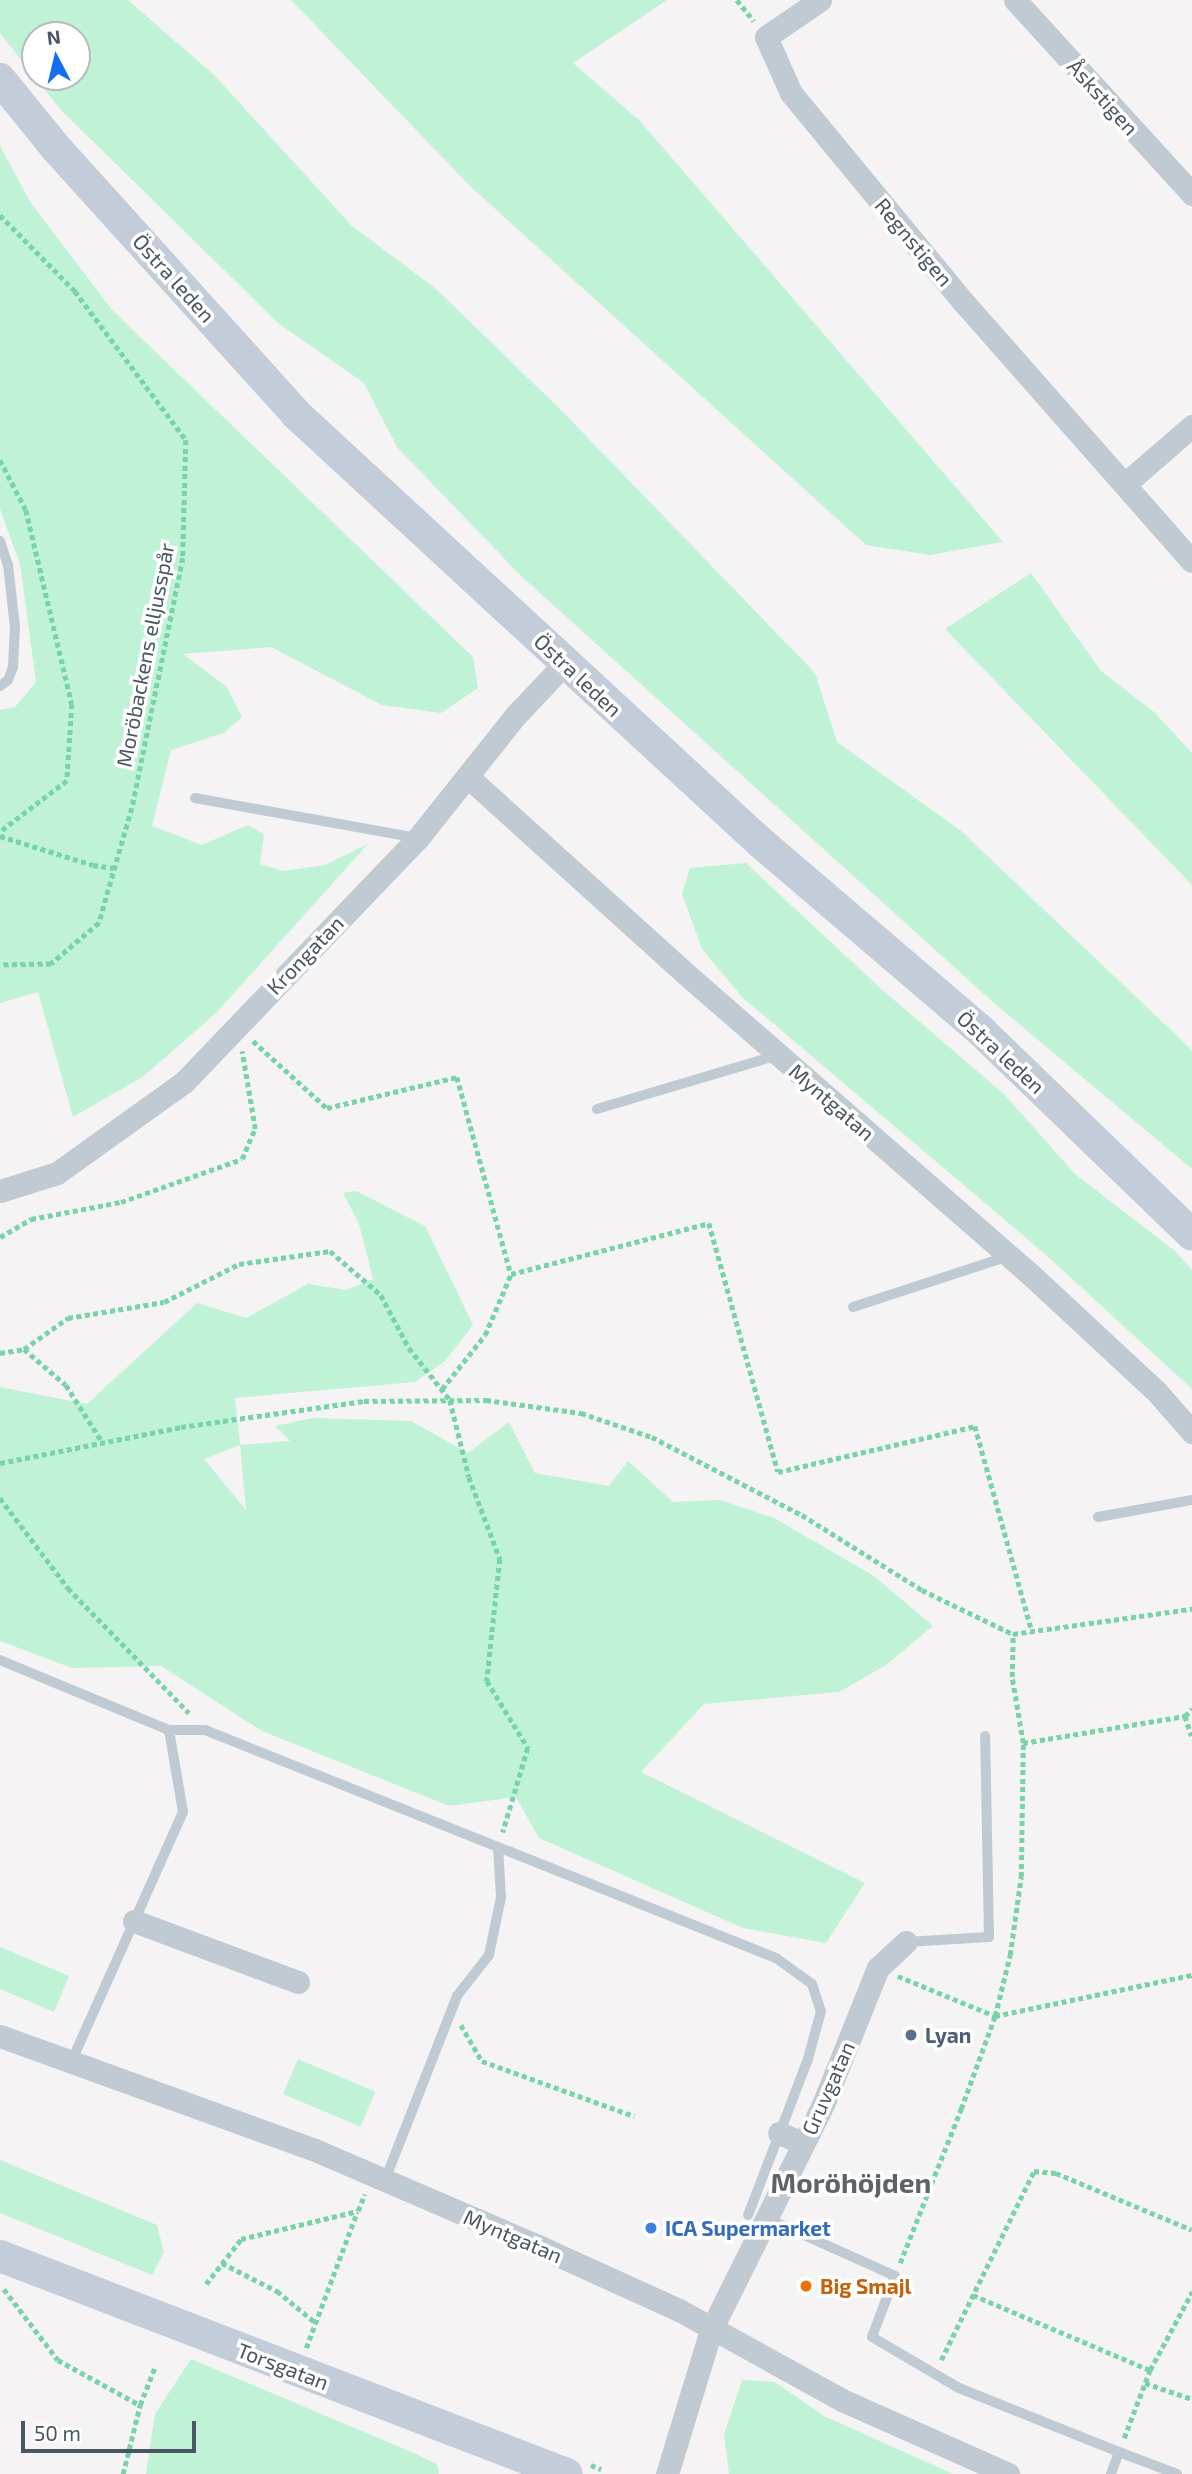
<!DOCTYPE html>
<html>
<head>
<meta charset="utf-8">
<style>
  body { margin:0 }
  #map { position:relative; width:1192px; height:2474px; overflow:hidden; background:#f5f3f3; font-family:"Exo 2",sans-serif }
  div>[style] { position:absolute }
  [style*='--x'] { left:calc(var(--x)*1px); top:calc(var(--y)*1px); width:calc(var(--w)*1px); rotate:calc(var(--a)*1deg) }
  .green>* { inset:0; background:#c0f3d5; transform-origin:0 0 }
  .path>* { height:4.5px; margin-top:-2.25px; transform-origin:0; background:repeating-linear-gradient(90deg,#76d4a8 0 5px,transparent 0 8.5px) }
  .lane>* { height:10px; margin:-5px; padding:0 5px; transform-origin:5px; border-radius:5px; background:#c0cad3 }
  .street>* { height:23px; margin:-11.5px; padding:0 11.5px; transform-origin:11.5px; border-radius:11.5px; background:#c0cad3 }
  .secondary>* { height:32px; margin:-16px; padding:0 16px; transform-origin:16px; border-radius:16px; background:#c3cdda }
  .dots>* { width:19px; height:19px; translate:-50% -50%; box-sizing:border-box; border:4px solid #fff; border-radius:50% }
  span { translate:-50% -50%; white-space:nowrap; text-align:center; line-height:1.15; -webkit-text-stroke:7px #fff; paint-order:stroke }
  .street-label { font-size:21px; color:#495562 }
  .service-label { font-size:21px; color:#4e5e75; font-weight:700 }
  .left { translate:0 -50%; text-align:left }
  .shop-label { font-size:21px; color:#366cbe; font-weight:700 }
  .food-label { font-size:21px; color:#c56008; font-weight:700 }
  .district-label { font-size:28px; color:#5e6368; font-weight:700 }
  .north { position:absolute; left:21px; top:21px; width:70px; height:70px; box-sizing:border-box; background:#fff; border:2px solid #b6bbc0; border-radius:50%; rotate:353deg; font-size:19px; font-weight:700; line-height:28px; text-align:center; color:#495562 }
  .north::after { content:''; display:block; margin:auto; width:24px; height:32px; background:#106ef1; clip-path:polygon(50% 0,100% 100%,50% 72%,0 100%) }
  .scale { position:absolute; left:21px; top:2421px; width:175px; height:32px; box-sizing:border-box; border:4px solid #495562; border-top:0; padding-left:9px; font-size:21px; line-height:24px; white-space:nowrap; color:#495562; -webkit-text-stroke:5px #fff; paint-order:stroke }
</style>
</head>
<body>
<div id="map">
  <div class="green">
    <i style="clip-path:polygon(evenodd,0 0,128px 0,214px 75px,352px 226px,435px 288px,560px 409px,815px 673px,837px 742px,961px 831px,1192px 1050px,1192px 1169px,994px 1003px,520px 575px,397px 447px,364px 383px,278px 323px,60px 109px,0 33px,0 0,35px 35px,77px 35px,77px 77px,35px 77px,35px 35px)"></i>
    <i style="clip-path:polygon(291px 0,667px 0,573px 63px,640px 121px,1003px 542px,930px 555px,866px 545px,470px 186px)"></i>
    <i style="clip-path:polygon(0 146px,31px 203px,113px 311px,473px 657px,478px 688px,441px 713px,382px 705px,271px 647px,183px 654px,227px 687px,242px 717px,224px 733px,171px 750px,152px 826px,202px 845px,248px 825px,264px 834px,260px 864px,283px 871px,325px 865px,368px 844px,217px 1012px,144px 1076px,73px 1117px,38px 992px,0 1003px,0 710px,15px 707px,36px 682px,20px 564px,0 509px)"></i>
    <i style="clip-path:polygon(1031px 573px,1101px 671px,1154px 712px,1192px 753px,1192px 885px,945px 629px)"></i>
    <i style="clip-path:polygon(746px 863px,879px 987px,1005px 1095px,1075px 1174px,1175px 1251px,1192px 1270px,1192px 1389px,1045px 1254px,742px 997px,702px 949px,682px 894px,690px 868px)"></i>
    <i style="clip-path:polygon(evenodd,356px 1191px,425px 1226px,473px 1325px,445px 1361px,415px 1382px,235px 1398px,240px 1445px,290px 1441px,275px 1426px,313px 1418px,411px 1421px,468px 1453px,509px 1422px,535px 1473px,609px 1486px,628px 1461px,673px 1502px,720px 1500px,774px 1518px,874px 1576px,933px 1626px,886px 1665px,839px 1692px,704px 1704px,641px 1772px,865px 1883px,826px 1943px,743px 1928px,539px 1838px,516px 1797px,449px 1806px,262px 1731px,161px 1666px,72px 1668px,0 1641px,0 1387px,87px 1404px,197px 1303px,246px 1318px,308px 1284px,346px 1290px,373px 1279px,359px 1224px,343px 1193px,356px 1191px,240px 1445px,246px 1509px,246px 1510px,204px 1459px,240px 1445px)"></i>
    <i style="clip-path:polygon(0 1947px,69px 1976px,54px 2012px,0 1989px)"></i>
    <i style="left:298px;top:2059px;width:84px;height:38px;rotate:23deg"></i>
    <i style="clip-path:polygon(0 2160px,157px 2225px,164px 2252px,152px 2275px,0 2213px)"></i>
    <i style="clip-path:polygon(191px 2359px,409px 2451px,437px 2464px,439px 2474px,146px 2474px,155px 2414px)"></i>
    <i style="clip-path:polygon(742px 2380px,775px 2382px,824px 2416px,953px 2474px,729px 2474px,724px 2434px)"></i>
  </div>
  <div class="path">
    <i style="--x:737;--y:0;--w:27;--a:51"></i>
    <i style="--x:0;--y:215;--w:107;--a:45.4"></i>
    <i style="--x:75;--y:291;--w:186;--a:53.3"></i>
    <i style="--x:186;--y:440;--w:118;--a:91.5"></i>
    <i style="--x:183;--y:558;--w:255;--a:101.5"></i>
    <i style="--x:132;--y:808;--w:120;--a:106"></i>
    <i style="--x:99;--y:923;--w:63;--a:139.5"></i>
    <i style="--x:51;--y:964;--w:51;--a:178.9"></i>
    <i style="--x:0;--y:460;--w:56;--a:62.5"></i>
    <i style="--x:26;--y:510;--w:199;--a:76.7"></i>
    <i style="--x:72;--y:704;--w:77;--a:93.7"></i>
    <i style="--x:67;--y:781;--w:84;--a:142.7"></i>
    <i style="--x:0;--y:836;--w:97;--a:17.3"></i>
    <i style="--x:93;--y:865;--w:22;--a:8"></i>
    <i style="--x:253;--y:1041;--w:100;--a:42.2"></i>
    <i style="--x:327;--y:1108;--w:134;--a:-13.4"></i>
    <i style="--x:457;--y:1077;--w:204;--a:74.7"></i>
    <i style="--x:511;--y:1274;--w:204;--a:-14.4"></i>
    <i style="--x:709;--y:1223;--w:258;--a:74.5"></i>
    <i style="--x:778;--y:1472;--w:202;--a:-13.1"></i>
    <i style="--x:975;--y:1426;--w:214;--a:74.5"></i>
    <i style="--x:0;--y:1237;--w:36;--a:-30"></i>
    <i style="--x:31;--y:1219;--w:92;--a:-10.7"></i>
    <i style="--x:121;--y:1202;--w:128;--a:-19.6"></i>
    <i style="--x:242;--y:1159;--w:33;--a:-67"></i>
    <i style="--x:255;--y:1129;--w:79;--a:-99.5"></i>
    <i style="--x:24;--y:1349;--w:55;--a:40.6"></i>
    <i style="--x:66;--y:1385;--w:69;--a:57.5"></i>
    <i style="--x:0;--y:1353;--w:24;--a:-9"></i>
    <i style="--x:24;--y:1349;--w:54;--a:-35.2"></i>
    <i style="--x:68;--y:1318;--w:97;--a:-9.5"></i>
    <i style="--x:164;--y:1302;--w:84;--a:-26.9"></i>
    <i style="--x:239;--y:1264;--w:92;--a:-8.1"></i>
    <i style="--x:330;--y:1251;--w:67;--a:40.8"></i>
    <i style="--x:381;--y:1295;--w:60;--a:62.2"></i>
    <i style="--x:409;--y:1348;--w:66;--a:51.7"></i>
    <i style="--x:450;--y:1400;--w:79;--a:76.1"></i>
    <i style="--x:469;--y:1477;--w:88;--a:69.3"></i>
    <i style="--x:500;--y:1559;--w:123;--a:96.1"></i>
    <i style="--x:487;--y:1681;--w:79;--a:58.5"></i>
    <i style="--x:528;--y:1748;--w:88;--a:106.6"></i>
    <i style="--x:442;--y:1389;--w:69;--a:-51.5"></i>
    <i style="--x:485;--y:1335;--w:66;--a:-66.9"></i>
    <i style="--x:0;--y:1463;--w:185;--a:-11.2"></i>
    <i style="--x:181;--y:1427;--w:185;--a:-8.1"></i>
    <i style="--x:364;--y:1401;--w:122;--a:-0.5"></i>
    <i style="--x:486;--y:1400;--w:96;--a:7.8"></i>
    <i style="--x:581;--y:1413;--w:75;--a:18.7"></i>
    <i style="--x:652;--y:1437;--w:169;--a:27.5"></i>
    <i style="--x:802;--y:1515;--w:142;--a:32"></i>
    <i style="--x:922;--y:1590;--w:101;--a:25.8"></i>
    <i style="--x:1013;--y:1634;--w:181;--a:-8"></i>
    <i style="--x:0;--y:1498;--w:113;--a:52.9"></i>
    <i style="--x:68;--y:1588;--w:174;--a:45.9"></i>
    <i style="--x:1185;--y:1716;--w:21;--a:71"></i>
    <i style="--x:1023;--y:1743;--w:164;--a:-9.5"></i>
    <i style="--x:1185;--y:1716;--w:10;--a:-45"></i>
    <i style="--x:898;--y:1976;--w:105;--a:22.4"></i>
    <i style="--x:995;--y:2016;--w:201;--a:-11.8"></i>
    <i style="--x:461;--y:2025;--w:42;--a:59.7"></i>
    <i style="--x:482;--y:2061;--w:162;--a:19.9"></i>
    <i style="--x:222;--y:2263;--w:62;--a:27"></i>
    <i style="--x:277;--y:2291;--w:50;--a:39.4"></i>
    <i style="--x:900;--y:2263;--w:166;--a:-68.4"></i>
    <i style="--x:961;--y:2109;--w:99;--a:-69.9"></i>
    <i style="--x:995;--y:2016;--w:63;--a:-76.2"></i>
    <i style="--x:1010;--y:1955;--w:79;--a:-82"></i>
    <i style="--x:1021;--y:1877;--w:134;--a:-89.1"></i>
    <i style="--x:1023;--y:1743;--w:67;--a:-99.5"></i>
    <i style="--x:1012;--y:1677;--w:43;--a:-88.7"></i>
    <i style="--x:206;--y:2284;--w:57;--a:-52.1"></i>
    <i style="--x:241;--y:2239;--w:120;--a:-13.5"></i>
    <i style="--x:358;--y:2211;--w:18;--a:-68"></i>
    <i style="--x:4;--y:2289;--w:89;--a:52.7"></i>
    <i style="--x:58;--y:2360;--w:94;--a:28.8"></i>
    <i style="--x:973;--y:2295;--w:192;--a:23"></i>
    <i style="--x:306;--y:2348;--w:145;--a:-69.4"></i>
    <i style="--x:941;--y:2360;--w:211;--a:-63.8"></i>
    <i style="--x:1034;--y:2171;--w:22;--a:5"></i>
    <i style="--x:1056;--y:2173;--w:147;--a:22.7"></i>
    <i style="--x:1145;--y:2383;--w:50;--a:18.8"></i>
    <i style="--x:1124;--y:2438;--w:73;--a:-69.1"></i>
    <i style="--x:1150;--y:2370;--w:89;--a:-61.7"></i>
    <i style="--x:591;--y:2465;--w:11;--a:22"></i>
    <i style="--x:123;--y:2474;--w:71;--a:-76.2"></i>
    <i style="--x:140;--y:2405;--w:41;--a:-68.5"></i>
  </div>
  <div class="lane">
    <i style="--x:0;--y:541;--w:25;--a:72"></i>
    <i style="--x:8;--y:565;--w:62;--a:83.6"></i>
    <i style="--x:15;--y:627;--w:40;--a:92.9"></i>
    <i style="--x:13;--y:667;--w:14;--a:111"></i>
    <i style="--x:8;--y:680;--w:10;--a:143"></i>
    <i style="--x:195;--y:798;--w:227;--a:10.2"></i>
    <i style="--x:597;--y:1109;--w:189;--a:-16.6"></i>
    <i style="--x:853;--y:1307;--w:164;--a:-18.1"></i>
    <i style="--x:1098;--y:1517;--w:96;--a:-10.3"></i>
    <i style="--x:0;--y:1660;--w:183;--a:22.5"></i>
    <i style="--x:169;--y:1730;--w:83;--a:80.3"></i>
    <i style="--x:183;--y:1812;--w:274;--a:114.1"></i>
    <i style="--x:169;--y:1730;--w:36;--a:0"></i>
    <i style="--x:205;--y:1730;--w:615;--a:21.77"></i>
    <i style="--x:776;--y:1958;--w:44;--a:35.8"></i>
    <i style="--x:812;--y:1984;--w:28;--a:72"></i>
    <i style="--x:821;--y:2011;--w:50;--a:105.2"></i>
    <i style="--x:808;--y:2059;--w:167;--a:111"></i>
    <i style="--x:906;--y:1942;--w:83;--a:-3.4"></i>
    <i style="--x:989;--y:1937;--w:201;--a:-91.1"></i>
    <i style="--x:385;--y:2180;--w:198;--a:-68.6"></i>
    <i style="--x:457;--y:1996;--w:52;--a:-52"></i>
    <i style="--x:489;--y:1955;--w:59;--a:-78.3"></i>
    <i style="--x:501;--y:1897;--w:50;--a:-93.4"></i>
    <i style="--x:766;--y:2218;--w:141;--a:24.2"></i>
    <i style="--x:895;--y:2276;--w:65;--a:110.7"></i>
    <i style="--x:872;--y:2337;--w:101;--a:30.4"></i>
    <i style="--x:959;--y:2388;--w:172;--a:21.8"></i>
    <i style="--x:1111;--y:2474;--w:23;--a:-70"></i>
    <i style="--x:1119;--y:2452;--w:62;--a:20.8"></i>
  </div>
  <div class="street">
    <i style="--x:820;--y:0;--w:65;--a:145.6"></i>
    <i style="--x:766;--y:37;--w:61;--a:65.9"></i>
    <i style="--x:791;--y:93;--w:275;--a:50.5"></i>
    <i style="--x:966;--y:305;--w:341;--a:48.6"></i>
    <i style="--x:1015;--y:0;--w:263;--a:47.6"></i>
    <i style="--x:1125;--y:484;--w:89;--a:-40.9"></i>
    <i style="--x:468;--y:777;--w:294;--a:42.1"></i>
    <i style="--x:686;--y:974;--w:456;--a:41.1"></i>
    <i style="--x:1030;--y:1274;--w:172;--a:42.9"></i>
    <i style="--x:1156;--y:1391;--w:55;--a:48.7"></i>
    <i style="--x:0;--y:1191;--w:60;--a:-17.5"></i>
    <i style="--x:57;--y:1173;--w:156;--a:-35.6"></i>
    <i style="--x:184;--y:1082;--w:338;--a:-46.2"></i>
    <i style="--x:418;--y:838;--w:157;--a:-51.5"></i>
    <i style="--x:516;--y:715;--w:71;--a:-46.7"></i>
    <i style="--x:134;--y:1921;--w:175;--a:20.4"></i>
    <i style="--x:0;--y:2036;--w:335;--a:19.9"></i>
    <i style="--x:315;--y:2150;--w:245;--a:23.3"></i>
    <i style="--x:540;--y:2247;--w:153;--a:24.4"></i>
    <i style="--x:679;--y:2310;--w:186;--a:28.9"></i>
    <i style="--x:842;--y:2400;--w:182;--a:24"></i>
    <i style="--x:779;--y:2133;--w:26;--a:23"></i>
    <i style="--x:667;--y:2474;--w:151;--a:-73"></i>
    <i style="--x:711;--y:2330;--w:254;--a:-63.6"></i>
    <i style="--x:824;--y:2102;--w:144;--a:-68.1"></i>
    <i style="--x:878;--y:1968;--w:38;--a:-43"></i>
  </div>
  <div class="secondary">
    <i style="--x:0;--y:79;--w:89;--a:50.9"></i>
    <i style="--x:56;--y:148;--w:358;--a:47.9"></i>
    <i style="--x:296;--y:414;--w:631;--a:42.69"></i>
    <i style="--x:760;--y:842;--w:291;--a:40.5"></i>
    <i style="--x:981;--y:1031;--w:293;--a:44"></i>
    <i style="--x:0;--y:2256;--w:607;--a:21.03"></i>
  </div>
  <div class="dots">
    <i style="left:911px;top:2035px;background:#5c6f8a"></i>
    <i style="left:651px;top:2228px;background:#3f7fe0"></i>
    <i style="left:806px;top:2286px;background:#e8710a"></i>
  </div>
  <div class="street-label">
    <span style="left:1103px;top:97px;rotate:48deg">Åskstigen</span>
    <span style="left:914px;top:242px;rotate:50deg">Regnstigen</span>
    <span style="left:174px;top:278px;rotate:48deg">Östra leden</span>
    <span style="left:145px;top:655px;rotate:-79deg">Moröbackens elljusspår</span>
    <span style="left:578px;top:675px;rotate:43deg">Östra leden</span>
    <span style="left:305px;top:955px;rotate:-46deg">Krongatan</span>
    <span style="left:1001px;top:1052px;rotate:43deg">Östra leden</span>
    <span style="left:832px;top:1102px;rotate:41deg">Myntgatan</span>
    <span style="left:828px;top:2088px;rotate:-66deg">Gruvgatan</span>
    <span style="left:513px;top:2236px;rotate:23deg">Myntgatan</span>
    <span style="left:283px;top:2366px;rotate:21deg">Torsgatan</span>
  </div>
  <div class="service-label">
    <span class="left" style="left:925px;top:2035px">Lyan</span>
  </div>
  <div class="shop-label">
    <span class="left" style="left:665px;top:2228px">ICA Supermarket</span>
  </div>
  <div class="food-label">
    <span class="left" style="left:820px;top:2286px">Big Smajl</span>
  </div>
  <div class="district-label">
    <span style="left:851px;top:2182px">Moröhöjden</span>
  </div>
  <div class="north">N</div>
  <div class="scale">50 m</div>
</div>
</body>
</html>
